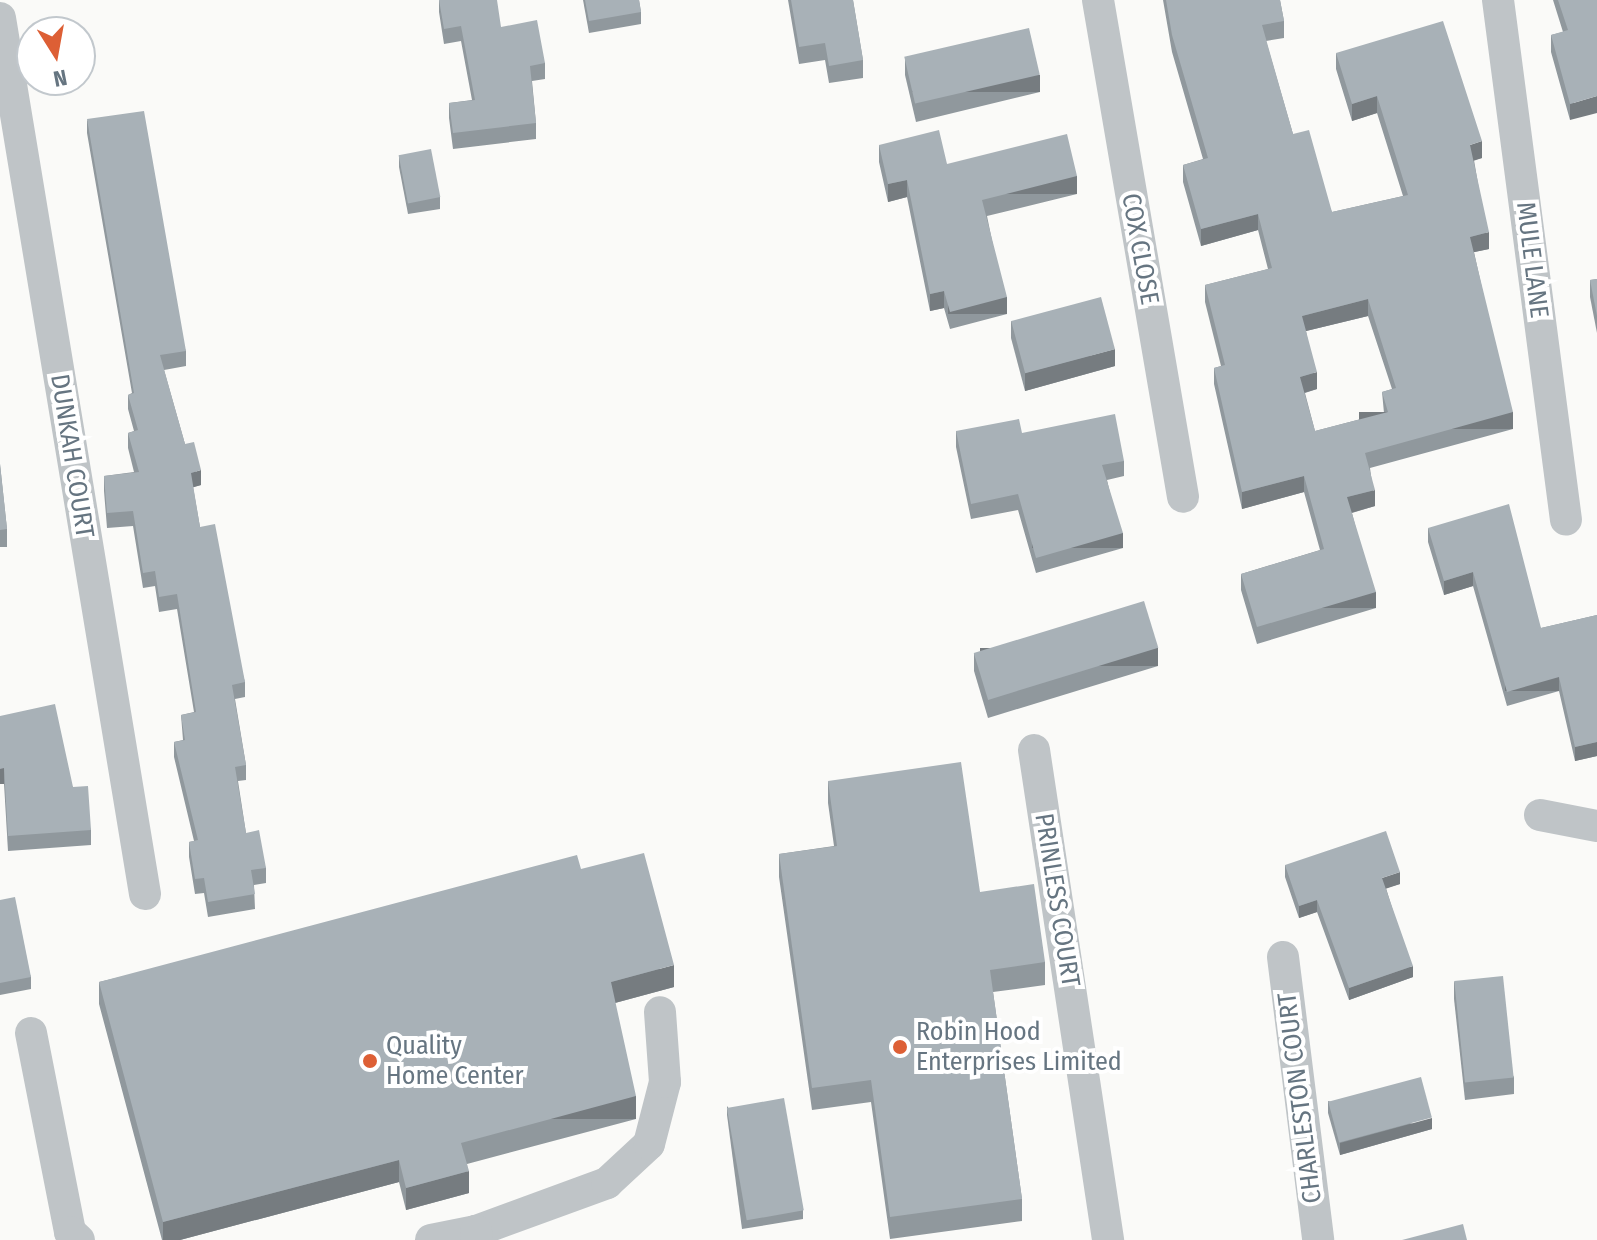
<!DOCTYPE html>
<html>
<head>
<meta charset="utf-8">
<style>
  body { margin:0 }
  #map { position:relative; width:1597px; height:1240px; overflow:hidden; background:#fafaf8; font-family:"Fira Sans Condensed",sans-serif }
  div>[style] { position:absolute }
  [style*='--x'] { left:calc(var(--x)*1px); top:calc(var(--y)*1px); width:calc(var(--w)*1px); rotate:calc(var(--a)*1deg) }
  .minor>* { height:32px; margin:-16px; padding:0 16px; transform-origin:16px; border-radius:16px; background:#bfc4c7 }
  .wall>* { inset:0; background:#90989d }
  .shaded-wall>* { inset:0; background:#767c80; transform-origin:0 0 }
  .building>* { inset:0; background:#a8b1b7; transform-origin:0 0 }
  .dots>* { width:22px; height:22px; translate:-50% -50%; box-sizing:border-box; border:4px solid #fff; border-radius:50% }
  span { translate:-50% -50%; white-space:nowrap; text-align:center; line-height:1.15; -webkit-text-stroke:8px #fff; paint-order:stroke }
  .street-label { font-size:26px; color:#667581 }
  .poi-label { font-size:26px; color:#667581 }
  .left { translate:0 -50%; text-align:left }
  .north { position:absolute; left:16px; top:16px; width:80px; height:80px; box-sizing:border-box; background:#fff; border:2px solid #c2c8cd; border-radius:50%; rotate:169deg; font-size:22px; font-weight:700; line-height:32px; text-align:center; color:#667581 }
  .north::after { content:''; display:block; margin:auto; width:28px; height:36px; background:#dd5f35; clip-path:polygon(50% 0,100% 100%,50% 72%,0 100%) }
</style>
</head>
<body>
<div id="map">
  <div class="minor">
    <i style="--x:1098;--y:0;--w:504;--a:80.29"></i>
    <i style="--x:1498;--y:0;--w:524;--a:82.55"></i>
    <i style="--x:0;--y:18;--w:888;--a:80.6"></i>
    <i style="--x:1034;--y:750;--w:496;--a:81.4"></i>
    <i style="--x:1540;--y:815;--w:58;--a:10.9"></i>
    <i style="--x:1283;--y:957;--w:285;--a:82.9"></i>
    <i style="--x:31;--y:1033;--w:203;--a:78.9"></i>
    <i style="--x:70;--y:1232;--w:12;--a:42"></i>
    <i style="--x:476;--y:1231;--w:140;--a:-20.1"></i>
    <i style="--x:607;--y:1183;--w:57;--a:-42.9"></i>
    <i style="--x:649;--y:1144;--w:64;--a:-75.5"></i>
    <i style="--x:665;--y:1082;--w:70;--a:-94.1"></i>
    <i style="--x:431;--y:1240;--w:46;--a:-11.3"></i>
    <i style="--x:476;--y:1231;--w:9;--a:84"></i>
  </div>
  <div class="wall">
    <i style="clip-path:polygon(439px 0,501px 27px,545px 63px,545px 79px,532px 81px,536px 123px,536px 139px,453px 149px,449px 118px,449px 103px,472px 100px,461px 41px,444px 44px,439px 12px)"></i>
    <i style="clip-path:polygon(583px 0,639px 0,641px 12px,641px 24px,589px 33px)"></i>
    <i style="clip-path:polygon(788px 0,853px 0,863px 60px,863px 78px,829px 83px,825px 60px,799px 64px)"></i>
    <i style="clip-path:polygon(evenodd,1163px 0,1280px 0,1284px 21px,1284px 38px,1266px 41px,1293px 134px,1332px 212px,1403px 196px,1377px 113px,1352px 121px,1336px 69px,1336px 53px,1482px 158px,1474px 160px,1489px 249px,1474px 252px,1513px 429px,1370px 468px,1375px 506px,1352px 513px,1376px 608px,1257px 644px,1241px 590px,1241px 574px,1320px 550px,1304px 492px,1242px 509px,1214px 384px,1214px 368px,1221px 366px,1205px 302px,1205px 285px,1268px 269px,1258px 230px,1201px 246px,1183px 182px,1183px 165px,1203px 159px,1172px 52px,1163px 0,1368px 316px,1392px 389px,1382px 392px,1384px 413px,1315px 431px,1305px 393px,1317px 389px,1306px 331px,1368px 316px)"></i>
    <i style="clip-path:polygon(1553px 0,1597px 0,1570px 120px,1551px 52px,1551px 35px,1563px 32px)"></i>
    <i style="clip-path:polygon(905px 58px,1040px 92px,916px 122px,905px 75px)"></i>
    <i style="clip-path:polygon(87px 119px,186px 351px,186px 366px,164px 370px,185px 444px,201px 485px,193px 487px,200px 527px,245px 682px,245px 697px,235px 699px,246px 765px,246px 780px,238px 781px,246px 833px,266px 868px,266px 883px,254px 885px,255px 909px,208px 917px,204px 893px,195px 894px,189px 857px,189px 842px,194px 841px,174px 757px,174px 742px,183px 740px,181px 715px,194px 712px,177px 609px,159px 612px,155px 586px,143px 588px,133px 526px,107px 528px,104px 491px,104px 476px,134px 472px,128px 448px,128px 433px,134px 431px,128px 409px,128px 395px,132px 393px,87px 133px)"></i>
    <i style="clip-path:polygon(879px 145px,947px 164px,1077px 194px,987px 216px,1007px 314px,950px 329px,944px 308px,930px 311px,907px 197px,888px 202px,879px 162px)"></i>
    <i style="clip-path:polygon(399px 155px,440px 197px,440px 209px,408px 214px,399px 167px)"></i>
    <i style="clip-path:polygon(1597px 279px,1597px 333px,1590px 297px,1590px 280px)"></i>
    <i style="clip-path:polygon(1011px 321px,1115px 366px,1025px 391px,1011px 338px)"></i>
    <i style="clip-path:polygon(956px 431px,1022px 433px,1124px 461px,1124px 476px,1107px 480px,1123px 548px,1036px 573px,1018px 510px,971px 519px,956px 447px)"></i>
    <i style="clip-path:polygon(0 464px,7px 529px,7px 547px,0 547px)"></i>
    <i style="clip-path:polygon(1428px 528px,1541px 628px,1597px 615px,1597px 756px,1575px 761px,1559px 691px,1507px 706px,1473px 586px,1444px 595px,1428px 542px)"></i>
    <i style="clip-path:polygon(974px 653px,1158px 666px,988px 718px,974px 671px)"></i>
    <i style="clip-path:polygon(0 716px,73px 787px,91px 830px,91px 845px,8px 851px)"></i>
    <i style="clip-path:polygon(828px 781px,980px 892px,1045px 962px,1045px 985px,993px 992px,1022px 1199px,1022px 1221px,890px 1239px,871px 1102px,812px 1110px,779px 877px,779px 854px,834px 846px,828px 803px)"></i>
    <i style="clip-path:polygon(1285px 865px,1400px 884px,1386px 888px,1413px 977px,1349px 1000px,1317px 912px,1299px 918px,1285px 877px)"></i>
    <i style="clip-path:polygon(581px 869px,674px 987px,615px 1003px,636px 1119px,467px 1164px,469px 1193px,406px 1210px,399px 1182px,180px 1240px,162px 1240px,99px 1004px,99px 982px)"></i>
    <i style="clip-path:polygon(0 900px,31px 977px,31px 989px,0 995px)"></i>
    <i style="clip-path:polygon(1454px 981px,1514px 1077px,1514px 1094px,1465px 1100px,1454px 999px)"></i>
    <i style="clip-path:polygon(1328px 1101px,1432px 1129px,1340px 1155px,1328px 1113px)"></i>
    <i style="clip-path:polygon(727px 1106px,803px 1210px,803px 1219px,742px 1229px,727px 1115px)"></i>
  </div>
  <div class="shaded-wall">
    <i style="left:1040px;top:75px;width:17px;height:128px;rotate:90deg"></i>
    <i style="clip-path:polygon(1377px 96px,1377px 113px,1352px 121px,1352px 104px)"></i>
    <i style="clip-path:polygon(1597px 96px,1597px 113px,1570px 120px,1570px 104px)"></i>
    <i style="clip-path:polygon(1482px 141px,1482px 158px,1470px 162px,1470px 145px)"></i>
    <i style="left:1077px;top:176px;width:18px;height:98px;rotate:90deg"></i>
    <i style="clip-path:polygon(907px 180px,907px 197px,888px 202px,888px 184px)"></i>
    <i style="clip-path:polygon(1258px 214px,1258px 230px,1201px 246px,1201px 229px)"></i>
    <i style="clip-path:polygon(1489px 232px,1489px 249px,1470px 253px,1470px 237px)"></i>
    <i style="clip-path:polygon(944px 291px,944px 308px,930px 311px,930px 294px)"></i>
    <i style="left:1007px;top:297px;width:17px;height:59px;rotate:90deg"></i>
    <i style="clip-path:polygon(1368px 299px,1368px 316px,1302px 332px,1302px 316px)"></i>
    <i style="clip-path:polygon(1115px 349px,1115px 366px,1025px 391px,1025px 373px)"></i>
    <i style="clip-path:polygon(1317px 372px,1317px 389px,1300px 394px,1300px 377px)"></i>
    <i style="left:1513px;top:412px;width:17px;height:154px;rotate:90deg"></i>
    <i style="clip-path:polygon(201px 470px,201px 485px,191px 488px,191px 473px)"></i>
    <i style="clip-path:polygon(1304px 476px,1304px 492px,1242px 509px,1242px 492px)"></i>
    <i style="clip-path:polygon(1375px 490px,1375px 506px,1347px 514px,1347px 497px)"></i>
    <i style="left:1123px;top:533px;width:15px;height:91px;rotate:90deg"></i>
    <i style="clip-path:polygon(1473px 572px,1473px 586px,1444px 595px,1444px 581px)"></i>
    <i style="left:1376px;top:592px;width:16px;height:124px;rotate:90deg"></i>
    <i style="left:1158px;top:648px;width:18px;height:178px;rotate:90deg"></i>
    <i style="left:1559px;top:677px;width:14px;height:54px;rotate:90deg"></i>
    <i style="clip-path:polygon(1597px 742px,1597px 756px,1575px 761px,1575px 747px)"></i>
    <i style="left:4px;top:768px;width:16px;height:4px;rotate:90deg"></i>
    <i style="clip-path:polygon(1400px 872px,1400px 884px,1382px 890px,1382px 878px)"></i>
    <i style="clip-path:polygon(1317px 900px,1317px 912px,1299px 918px,1299px 906px)"></i>
    <i style="clip-path:polygon(674px 965px,674px 987px,611px 1004px,611px 982px)"></i>
    <i style="clip-path:polygon(1413px 966px,1413px 977px,1349px 1000px,1349px 988px)"></i>
    <i style="left:636px;top:1096px;width:23px;height:181px;rotate:90deg"></i>
    <i style="clip-path:polygon(1432px 1118px,1432px 1129px,1340px 1155px,1340px 1143px)"></i>
    <i style="clip-path:polygon(399px 1160px,399px 1182px,180px 1240px,163px 1240px,163px 1222px)"></i>
    <i style="clip-path:polygon(469px 1171px,469px 1193px,406px 1210px,406px 1188px)"></i>
  </div>
  <div class="building">
    <i style="clip-path:polygon(439px 0,497px 0,501px 27px,537px 20px,545px 63px,530px 66px,536px 123px,453px 133px,449px 103px,475px 100px,461px 26px,444px 29px)"></i>
    <i style="clip-path:polygon(585px 0,639px 0,641px 12px,589px 21px)"></i>
    <i style="clip-path:polygon(791px 0,853px 0,863px 60px,829px 66px,825px 43px,799px 47px)"></i>
    <i style="clip-path:polygon(evenodd,1166px 0,1280px 0,1284px 21px,1262px 25px,1293px 134px,1309px 130px,1332px 212px,1408px 195px,1377px 96px,1352px 104px,1336px 53px,1443px 21px,1482px 141px,1470px 145px,1489px 232px,1470px 237px,1513px 412px,1365px 453px,1375px 490px,1347px 497px,1376px 592px,1257px 627px,1241px 574px,1324px 549px,1304px 476px,1242px 492px,1214px 368px,1225px 365px,1205px 285px,1272px 268px,1258px 214px,1201px 229px,1183px 165px,1208px 158px,1172px 35px,1166px 0,1368px 299px,1396px 388px,1382px 392px,1388px 412px,1315px 431px,1300px 377px,1317px 372px,1302px 316px,1368px 299px)"></i>
    <i style="clip-path:polygon(1558px 0,1597px 0,1597px 96px,1570px 104px,1551px 35px,1568px 30px)"></i>
    <i style="left:1029px;top:28px;width:48px;height:128px;rotate:77deg"></i>
    <i style="clip-path:polygon(144px 111px,186px 351px,160px 355px,185px 444px,194px 442px,201px 470px,191px 473px,200px 527px,215px 524px,245px 682px,232px 685px,246px 765px,235px 767px,246px 833px,259px 830px,266px 868px,251px 870px,255px 894px,208px 902px,204px 878px,195px 879px,189px 842px,198px 840px,174px 742px,185px 740px,181px 715px,196px 712px,177px 594px,159px 597px,155px 571px,143px 573px,133px 511px,107px 513px,104px 476px,139px 472px,128px 433px,138px 430px,128px 395px,134px 393px,87px 119px)"></i>
    <i style="clip-path:polygon(939px 130px,947px 164px,1067px 134px,1077px 176px,982px 200px,1007px 297px,950px 312px,944px 291px,930px 294px,907px 180px,888px 184px,879px 145px)"></i>
    <i style="left:431px;top:149px;width:49px;height:33px;rotate:79deg"></i>
    <i style="clip-path:polygon(1597px 279px,1597px 316px,1590px 280px)"></i>
    <i style="left:1101px;top:297px;width:54px;height:93px;rotate:75deg"></i>
    <i style="clip-path:polygon(1115px 414px,1124px 461px,1102px 465px,1123px 533px,1036px 558px,1018px 494px,971px 504px,956px 431px,1019px 419px,1022px 433px)"></i>
    <i style="clip-path:polygon(0 464px,7px 529px,0 530px)"></i>
    <i style="clip-path:polygon(1509px 504px,1541px 628px,1597px 615px,1597px 742px,1575px 747px,1559px 677px,1507px 692px,1473px 572px,1444px 581px,1428px 528px)"></i>
    <i style="left:1144px;top:601px;width:49px;height:178px;rotate:73deg"></i>
    <i style="clip-path:polygon(55px 704px,73px 787px,88px 786px,91px 830px,8px 836px,4px 768px,0 769px,0 716px)"></i>
    <i style="clip-path:polygon(961px 762px,980px 892px,1034px 884px,1045px 962px,990px 970px,1022px 1199px,890px 1217px,871px 1080px,812px 1088px,779px 854px,837px 846px,828px 781px)"></i>
    <i style="clip-path:polygon(1386px 831px,1400px 872px,1382px 878px,1413px 966px,1349px 988px,1317px 900px,1299px 906px,1285px 865px)"></i>
    <i style="clip-path:polygon(644px 853px,674px 965px,611px 982px,636px 1096px,461px 1143px,469px 1171px,406px 1188px,399px 1160px,163px 1222px,99px 982px,577px 855px,581px 869px)"></i>
    <i style="clip-path:polygon(15px 897px,31px 977px,0 983px,0 900px)"></i>
    <i style="left:1503px;top:976px;width:102px;height:49px;rotate:84deg"></i>
    <i style="left:1421px;top:1077px;width:42px;height:96px;rotate:75deg"></i>
    <i style="left:784px;top:1098px;width:114px;height:58px;rotate:80deg"></i>
    <i style="clip-path:polygon(1463px 1224px,1467px 1240px,1402px 1240px)"></i>
  </div>
  <div class="dots">
    <i style="left:900px;top:1047px;background:#dd5f35"></i>
    <i style="left:370px;top:1061px;background:#dd5f35"></i>
  </div>
  <div class="street-label">
    <span style="left:1140px;top:249px;rotate:80deg">COX CLOSE</span>
    <span style="left:1532px;top:260px;rotate:83deg">MULE LANE</span>
    <span style="left:72px;top:456px;rotate:81deg">DUNKAH COURT</span>
    <span style="left:1057px;top:900px;rotate:81deg">PRINLESS COURT</span>
    <span style="left:1300px;top:1098px;rotate:-97deg">CHARLESTON COURT</span>
  </div>
  <div class="poi-label">
    <span class="left" style="left:916px;top:1047px">Robin Hood<br>Enterprises Limited</span>
    <span class="left" style="left:386px;top:1061px">Quality<br>Home Center</span>
  </div>
  <div class="north">N</div>
</div>
</body>
</html>
